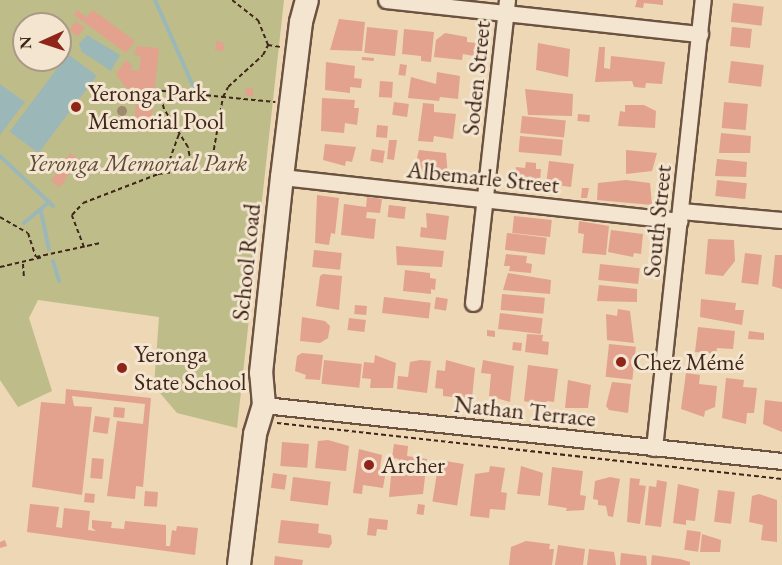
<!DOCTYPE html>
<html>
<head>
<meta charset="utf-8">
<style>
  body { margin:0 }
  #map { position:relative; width:782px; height:565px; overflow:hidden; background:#edd7b5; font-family:"EB Garamond",serif }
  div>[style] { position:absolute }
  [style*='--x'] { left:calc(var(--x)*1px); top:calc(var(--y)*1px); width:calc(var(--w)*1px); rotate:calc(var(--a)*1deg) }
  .green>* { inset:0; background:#bebd8a }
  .water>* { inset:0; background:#9cb7b7; transform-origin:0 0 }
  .stream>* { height:4px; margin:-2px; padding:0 2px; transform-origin:2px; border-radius:2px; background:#9cb7b7 }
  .building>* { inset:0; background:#e2a28d; transform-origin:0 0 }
  .path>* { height:2px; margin-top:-1px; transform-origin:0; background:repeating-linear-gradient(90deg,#40251a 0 4.5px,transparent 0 7.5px) }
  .roads { filter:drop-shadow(2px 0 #6b5241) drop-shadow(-2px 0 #6b5241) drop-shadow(0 2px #6b5241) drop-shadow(0 -2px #6b5241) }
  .street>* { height:15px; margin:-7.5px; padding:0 7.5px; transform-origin:7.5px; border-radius:7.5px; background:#f3e5cf }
  .secondary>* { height:22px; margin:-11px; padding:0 11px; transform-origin:11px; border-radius:11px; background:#f3e5cf }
  .trees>* { width:10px; height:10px; margin:-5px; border-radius:50%; background:#9f8a6f }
  .dots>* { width:16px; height:16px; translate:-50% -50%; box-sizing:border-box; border:3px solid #f3e5cf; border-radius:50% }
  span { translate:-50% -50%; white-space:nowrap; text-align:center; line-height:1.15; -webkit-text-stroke:6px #f3e5cf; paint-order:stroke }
  .street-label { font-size:24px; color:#40251a }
  .poi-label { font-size:24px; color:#40251a }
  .left { translate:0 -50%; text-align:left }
  .park-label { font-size:24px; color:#604b36; font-style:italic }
  .north { position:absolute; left:12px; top:12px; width:60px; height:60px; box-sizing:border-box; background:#f3e5cf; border:2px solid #ab9887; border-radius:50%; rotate:267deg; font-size:16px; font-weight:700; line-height:24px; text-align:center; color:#40251a }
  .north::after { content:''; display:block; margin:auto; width:21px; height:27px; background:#8f2418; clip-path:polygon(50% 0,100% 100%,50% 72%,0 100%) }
</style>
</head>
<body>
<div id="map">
  <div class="green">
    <i style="clip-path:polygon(evenodd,0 0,284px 0,237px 428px,177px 413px,154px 386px,159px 317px,38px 300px,29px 318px,52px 391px,18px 407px,0 380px,0 0,24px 24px,60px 24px,60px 60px,24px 60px,24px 24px)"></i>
  </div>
  <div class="water">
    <i style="clip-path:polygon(87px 35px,120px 55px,111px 71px,82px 52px,79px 44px)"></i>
    <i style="left:68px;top:54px;width:36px;height:97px;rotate:37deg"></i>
    <i style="clip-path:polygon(0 84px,25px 102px,0 135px)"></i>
  </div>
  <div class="stream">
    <i style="--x:155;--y:0;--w:96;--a:66.1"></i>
    <i style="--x:0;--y:156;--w:73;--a:43.3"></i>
    <i style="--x:41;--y:212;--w:38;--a:78"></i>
    <i style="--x:24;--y:223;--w:33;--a:-40"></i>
    <i style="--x:53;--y:261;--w:21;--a:73"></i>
  </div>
  <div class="building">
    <i style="clip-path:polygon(637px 0,663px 0,663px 5px,644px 3px,643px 8px,635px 7px)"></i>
    <i style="left:733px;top:3px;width:31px;height:19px;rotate:7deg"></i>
    <i style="clip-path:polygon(77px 10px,87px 17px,93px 10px,135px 41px,126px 53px,74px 15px)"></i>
    <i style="clip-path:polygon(339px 19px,365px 22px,362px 51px,330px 50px)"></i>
    <i style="left:76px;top:21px;width:11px;height:11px;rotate:38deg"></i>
    <i style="left:367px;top:27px;width:31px;height:26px;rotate:6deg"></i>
    <i style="left:732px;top:27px;width:20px;height:19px;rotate:6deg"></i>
    <i style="clip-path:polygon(404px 29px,434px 32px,431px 62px,421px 61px,421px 56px,402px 54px)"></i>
    <i style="clip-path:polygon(445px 33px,467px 37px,467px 42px,476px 43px,474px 56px,463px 54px,462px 60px,434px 57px,436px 40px)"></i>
    <i style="clip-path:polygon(216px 41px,225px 43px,223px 51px,215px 50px)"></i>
    <i style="clip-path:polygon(538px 43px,570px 49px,568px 77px,536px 70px)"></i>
    <i style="clip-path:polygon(136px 46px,159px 48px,151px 125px,134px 123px,137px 92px,128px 91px,116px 74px,126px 60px,133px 66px,130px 70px,139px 71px,141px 56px,135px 55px)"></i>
    <i style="clip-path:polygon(599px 47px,605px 47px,604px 68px,610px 69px,611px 56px,665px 62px,662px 84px,646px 83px,645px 88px,634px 87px,632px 81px,595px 82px)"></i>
    <i style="left:362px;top:57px;width:12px;height:3px;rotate:5deg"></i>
    <i style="left:731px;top:61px;width:33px;height:22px;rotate:7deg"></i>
    <i style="clip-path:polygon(326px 62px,355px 66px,354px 78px,362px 79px,361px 88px,350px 87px,350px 93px,325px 90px)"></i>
    <i style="left:400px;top:64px;width:7px;height:11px;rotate:8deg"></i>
    <i style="clip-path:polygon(437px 72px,460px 76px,458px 99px,440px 97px,439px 101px,408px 98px,411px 77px,436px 84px)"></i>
    <i style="left:380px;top:81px;width:13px;height:16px;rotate:4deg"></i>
    <i style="clip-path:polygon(246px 88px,253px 88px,253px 96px,245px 95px)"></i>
    <i style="clip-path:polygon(525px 89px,573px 94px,572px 116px,528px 115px)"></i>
    <i style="clip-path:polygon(322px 98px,355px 100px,354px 108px,359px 108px,357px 125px,345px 123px,344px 133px,321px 131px)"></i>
    <i style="left:394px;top:102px;width:15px;height:13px;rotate:8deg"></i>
    <i style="left:724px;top:102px;width:24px;height:26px;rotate:5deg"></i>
    <i style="clip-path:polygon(423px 103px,434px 104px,434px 112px,456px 114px,453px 139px,434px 136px,433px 142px,418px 141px)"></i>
    <i style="clip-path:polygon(625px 105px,644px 105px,656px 111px,655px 128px,618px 126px,620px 111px,625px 112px)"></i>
    <i style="left:578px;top:114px;width:12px;height:7px;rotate:5deg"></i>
    <i style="left:522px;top:116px;width:44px;height:17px;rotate:6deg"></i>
    <i style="left:377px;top:125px;width:11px;height:12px;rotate:5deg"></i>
    <i style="clip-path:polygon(721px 133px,751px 136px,750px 153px,719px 153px)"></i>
    <i style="left:520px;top:136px;width:43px;height:16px;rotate:5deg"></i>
    <i style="clip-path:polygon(389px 140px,397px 140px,394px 160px,387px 159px)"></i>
    <i style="clip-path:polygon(325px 144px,356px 147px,352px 162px,346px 161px,345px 166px,323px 160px)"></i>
    <i style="left:372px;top:149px;width:13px;height:12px;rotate:9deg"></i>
    <i style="clip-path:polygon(419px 150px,446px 153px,448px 178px,413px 173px)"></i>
    <i style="clip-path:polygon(626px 150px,657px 153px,652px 171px,626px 174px)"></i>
    <i style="left:70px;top:153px;width:11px;height:34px;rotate:34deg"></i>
    <i style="clip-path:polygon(717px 159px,747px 162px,746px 177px,715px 176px)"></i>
    <i style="left:549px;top:161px;width:25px;height:23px;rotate:7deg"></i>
    <i style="clip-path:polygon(526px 162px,536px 163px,536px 169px,541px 169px,539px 191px,514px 189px,516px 167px,525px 168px)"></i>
    <i style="clip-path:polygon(626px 180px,650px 183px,652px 205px,597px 200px,598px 183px)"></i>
    <i style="left:717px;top:180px;width:30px;height:16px;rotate:6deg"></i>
    <i style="clip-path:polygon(582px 188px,589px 188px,587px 198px,581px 198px)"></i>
    <i style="clip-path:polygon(317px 195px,339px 198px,335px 234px,331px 233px,329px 245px,315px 243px)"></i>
    <i style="clip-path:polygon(367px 197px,382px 199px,380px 213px,367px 212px,366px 218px,376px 219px,374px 239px,341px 235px,344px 204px,366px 207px)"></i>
    <i style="left:389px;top:205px;width:17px;height:12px;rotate:7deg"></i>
    <i style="clip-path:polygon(426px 213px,449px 216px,446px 240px,420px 237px,421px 227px,427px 228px)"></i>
    <i style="left:514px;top:216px;width:38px;height:17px;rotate:6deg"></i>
    <i style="clip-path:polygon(579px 221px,609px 226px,606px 255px,582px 253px,584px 234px,578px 233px)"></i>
    <i style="clip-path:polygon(611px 230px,643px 234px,641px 254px,634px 253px,633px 257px,608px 252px)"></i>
    <i style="left:507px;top:233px;width:40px;height:17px;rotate:7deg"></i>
    <i style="clip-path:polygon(708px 239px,734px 240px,735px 261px,723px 276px,705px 274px)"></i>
    <i style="clip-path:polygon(396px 246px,444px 251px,442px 267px,397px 265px)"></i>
    <i style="left:314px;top:250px;width:28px;height:17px;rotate:6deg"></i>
    <i style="left:745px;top:253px;width:17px;height:30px;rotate:7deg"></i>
    <i style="clip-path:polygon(506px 254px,527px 256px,526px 263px,532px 264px,531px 273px,509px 271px,510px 266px,504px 266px)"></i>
    <i style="clip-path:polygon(775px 255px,782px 255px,782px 289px,772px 286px)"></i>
    <i style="left:600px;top:264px;width:40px;height:16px;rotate:6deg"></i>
    <i style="clip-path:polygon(405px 270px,430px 273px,430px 278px,436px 279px,435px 290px,431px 289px,431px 294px,403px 291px)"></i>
    <i style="clip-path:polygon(508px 273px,551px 280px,550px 294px,503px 290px)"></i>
    <i style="clip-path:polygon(323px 274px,342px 276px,339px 310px,316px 306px,320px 276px)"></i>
    <i style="clip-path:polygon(599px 285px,637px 289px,637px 302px,597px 301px)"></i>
    <i style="left:502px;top:294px;width:43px;height:16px;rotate:5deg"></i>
    <i style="left:384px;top:297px;width:47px;height:16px;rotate:7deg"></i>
    <i style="left:436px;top:297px;width:12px;height:12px;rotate:9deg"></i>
    <i style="clip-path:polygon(701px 299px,736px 303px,735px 310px,744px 310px,742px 325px,700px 317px)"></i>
    <i style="left:355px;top:305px;width:12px;height:9px;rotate:5deg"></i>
    <i style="clip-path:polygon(618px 309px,630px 311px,634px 343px,607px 340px,606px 314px,617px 316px)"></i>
    <i style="left:500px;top:313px;width:43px;height:16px;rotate:7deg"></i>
    <i style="clip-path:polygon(302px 317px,325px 321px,330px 326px,328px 338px,320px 343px,300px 341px)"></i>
    <i style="left:349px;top:318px;width:17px;height:12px;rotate:7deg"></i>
    <i style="clip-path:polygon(698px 327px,735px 331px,733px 349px,717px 348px,716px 354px,695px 352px)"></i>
    <i style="clip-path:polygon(487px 330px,495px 331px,495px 337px,487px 336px)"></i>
    <i style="clip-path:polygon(749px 331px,764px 333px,764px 340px,748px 339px)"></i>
    <i style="clip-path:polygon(527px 334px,543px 335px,542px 341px,549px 342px,548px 355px,525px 352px)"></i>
    <i style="left:513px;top:342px;width:9px;height:8px;rotate:6deg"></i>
    <i style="left:609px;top:344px;width:27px;height:33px;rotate:6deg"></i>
    <i style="clip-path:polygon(302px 353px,323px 355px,320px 380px,305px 379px,306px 375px,295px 371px,297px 356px)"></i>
    <i style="clip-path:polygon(375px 355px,396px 363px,393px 388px,370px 388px,371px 379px,362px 378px,364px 362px,374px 363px)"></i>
    <i style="left:324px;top:360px;width:38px;height:24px;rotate:6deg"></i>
    <i style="clip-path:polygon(420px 360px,431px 361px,427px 393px,397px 389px,398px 376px,408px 377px,410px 362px)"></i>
    <i style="clip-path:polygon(446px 360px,475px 368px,472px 399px,443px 396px,443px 389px,435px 388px,437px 370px,445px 371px)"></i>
    <i style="clip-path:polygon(483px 360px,514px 366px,510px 402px,489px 396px,491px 374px,481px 373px)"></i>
    <i style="clip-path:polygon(528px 365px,558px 369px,554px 402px,547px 401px,546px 406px,524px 401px)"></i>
    <i style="clip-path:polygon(686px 373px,700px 375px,699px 384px,717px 386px,715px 407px,705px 411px,704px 417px,681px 409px)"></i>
    <i style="clip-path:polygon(726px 378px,744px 380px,743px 387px,757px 388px,754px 413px,747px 413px,746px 424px,722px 418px)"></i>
    <i style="clip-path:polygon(568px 380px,591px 385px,588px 408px,565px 408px)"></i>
    <i style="clip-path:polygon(612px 382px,631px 384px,628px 413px,609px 410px,606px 406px)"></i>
    <i style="clip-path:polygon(66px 389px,151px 398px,143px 487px,136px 486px,135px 499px,107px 496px,117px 421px,143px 424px,145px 404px,72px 396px,74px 406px,92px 407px,82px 495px,32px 487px,41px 402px,65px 404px)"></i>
    <i style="clip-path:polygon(765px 400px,782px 402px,782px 432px,763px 424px)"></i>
    <i style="left:114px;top:407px;width:11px;height:10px;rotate:5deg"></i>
    <i style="left:95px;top:416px;width:15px;height:16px;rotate:8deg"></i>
    <i style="clip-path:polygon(328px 440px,349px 446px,346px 471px,315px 468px,318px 441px)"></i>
    <i style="left:282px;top:442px;width:27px;height:24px;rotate:4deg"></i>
    <i style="clip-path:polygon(394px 444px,408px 446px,407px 456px,427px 459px,423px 494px,389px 497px,392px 466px,398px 466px,399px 459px,392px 458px)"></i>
    <i style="clip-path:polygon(359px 449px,382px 455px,379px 475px,385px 476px,383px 488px,363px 485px,362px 494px,353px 493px)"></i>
    <i style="left:92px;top:458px;width:12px;height:20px;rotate:5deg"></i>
    <i style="left:439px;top:460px;width:25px;height:42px;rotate:9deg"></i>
    <i style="clip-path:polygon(490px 466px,505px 468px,501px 492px,507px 493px,505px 510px,490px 509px,489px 518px,470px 516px,475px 474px,489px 472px)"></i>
    <i style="clip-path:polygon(521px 466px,543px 473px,540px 496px,517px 494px)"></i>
    <i style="clip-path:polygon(552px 467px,583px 471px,580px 495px,586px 496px,584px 510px,566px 511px,567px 508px,548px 505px)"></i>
    <i style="left:273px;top:473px;width:14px;height:15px;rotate:8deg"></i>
    <i style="left:293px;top:477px;width:38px;height:24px;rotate:7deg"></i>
    <i style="clip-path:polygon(610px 477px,620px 479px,613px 517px,608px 516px,606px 506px,598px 505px,598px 500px,593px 499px,595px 481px)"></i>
    <i style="clip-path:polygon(630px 478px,640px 479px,639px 485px,646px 486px,640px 524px,627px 522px)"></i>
    <i style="clip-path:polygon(657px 480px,667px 482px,661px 527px,645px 525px,649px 486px,656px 487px)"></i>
    <i style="clip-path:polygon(678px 484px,699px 489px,695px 521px,686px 520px,686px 525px,673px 523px)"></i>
    <i style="left:718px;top:490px;width:17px;height:32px;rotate:7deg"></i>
    <i style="left:145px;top:491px;width:13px;height:15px;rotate:4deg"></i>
    <i style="left:85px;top:493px;width:10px;height:9px;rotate:6deg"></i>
    <i style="clip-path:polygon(759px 494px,777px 500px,777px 542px,761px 540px,763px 525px,749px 522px,752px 496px)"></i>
    <i style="clip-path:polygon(30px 504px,59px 507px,56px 527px,62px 528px,64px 508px,90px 511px,88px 530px,96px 531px,92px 528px,92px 520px,112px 522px,111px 528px,124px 529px,125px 521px,166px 525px,166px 546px,170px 546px,172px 530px,176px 531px,177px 526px,198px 528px,195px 555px,27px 532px)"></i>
    <i style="left:418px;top:504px;width:7px;height:10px;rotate:8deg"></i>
    <i style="clip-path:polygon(369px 518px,388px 520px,387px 530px,377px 529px,376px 536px,367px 535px)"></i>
    <i style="clip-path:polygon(281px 520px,319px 524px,318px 533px,331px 535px,332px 543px,329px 548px,278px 543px)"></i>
    <i style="left:687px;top:530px;width:14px;height:20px;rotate:8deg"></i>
    <i style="clip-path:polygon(702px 534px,721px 540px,720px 552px,700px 552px)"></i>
    <i style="clip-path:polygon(5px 540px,7px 546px,0 548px,0 542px)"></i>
    <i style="clip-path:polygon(526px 541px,550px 544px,549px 549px,554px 549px,552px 565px,509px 565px,511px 547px)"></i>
    <i style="clip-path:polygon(558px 545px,585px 549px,583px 565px,555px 565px)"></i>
    <i style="clip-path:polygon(589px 549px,614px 552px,616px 565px,587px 565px)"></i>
    <i style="clip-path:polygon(621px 553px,646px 556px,647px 565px,620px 565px)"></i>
    <i style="clip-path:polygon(652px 555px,680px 559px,690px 562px,690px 565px,651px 565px)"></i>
    <i style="clip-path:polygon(275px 556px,303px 560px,302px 565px,274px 565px)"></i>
  </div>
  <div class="path">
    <i style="--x:232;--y:0;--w:33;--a:38"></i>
    <i style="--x:258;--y:20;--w:27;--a:68"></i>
    <i style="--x:268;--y:45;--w:12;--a:9"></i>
    <i style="--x:154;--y:90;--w:122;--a:5.7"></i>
    <i style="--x:167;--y:167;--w:37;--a:-70"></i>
    <i style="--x:210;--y:172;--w:76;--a:-80.2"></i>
    <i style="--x:223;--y:97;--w:11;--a:-63"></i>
    <i style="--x:228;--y:87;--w:47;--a:-42.4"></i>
    <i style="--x:263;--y:55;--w:11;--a:-63"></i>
    <i style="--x:0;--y:217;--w:32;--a:30"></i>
    <i style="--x:28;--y:233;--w:25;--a:72"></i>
    <i style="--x:36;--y:257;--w:66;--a:-12.3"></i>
    <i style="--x:84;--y:247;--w:34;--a:-111"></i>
    <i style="--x:72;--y:215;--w:16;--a:-47"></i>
    <i style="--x:83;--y:203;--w:80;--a:-21.1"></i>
    <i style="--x:158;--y:174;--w:23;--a:-7"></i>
    <i style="--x:181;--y:171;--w:13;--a:-39"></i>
    <i style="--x:191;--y:163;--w:16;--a:-101"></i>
    <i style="--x:188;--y:147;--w:45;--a:-122.3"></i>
    <i style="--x:164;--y:109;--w:20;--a:-105"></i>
    <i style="--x:23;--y:264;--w:14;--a:86"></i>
    <i style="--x:0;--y:267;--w:44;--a:-13.1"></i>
    <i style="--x:277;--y:423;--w:508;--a:6.33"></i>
  </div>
  <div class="roads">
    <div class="street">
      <i style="--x:386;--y:0;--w:316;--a:6.2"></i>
      <i style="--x:282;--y:177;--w:400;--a:6.3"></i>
      <i style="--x:681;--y:211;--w:101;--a:5.1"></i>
      <i style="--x:473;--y:303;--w:305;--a:-83.6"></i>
      <i style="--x:264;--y:405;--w:521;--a:6.17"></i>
      <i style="--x:654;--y:448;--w:451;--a:-83.8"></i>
    </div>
    <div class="secondary">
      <i style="--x:239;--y:565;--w:132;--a:-83"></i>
      <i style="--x:255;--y:434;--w:30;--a:-73"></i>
      <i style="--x:264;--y:405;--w:32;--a:-95"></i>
      <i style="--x:261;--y:373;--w:197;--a:-83.9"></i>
      <i style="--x:282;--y:177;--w:156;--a:-83"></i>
      <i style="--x:301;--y:22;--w:23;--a:-75"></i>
    </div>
  </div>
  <div class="trees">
    <i style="left:122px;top:111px"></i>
  </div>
  <div class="dots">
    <i style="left:76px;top:107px;background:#8f2418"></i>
    <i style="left:621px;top:362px;background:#8f2418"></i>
    <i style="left:122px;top:368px;background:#8f2418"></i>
    <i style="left:369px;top:465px;background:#8f2418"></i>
  </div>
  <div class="street-label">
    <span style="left:476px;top:78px;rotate:-84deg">Soden Street</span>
    <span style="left:483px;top:177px;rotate:6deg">Albemarle Street</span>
    <span style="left:657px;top:221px;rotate:-84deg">South Street</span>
    <span style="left:246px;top:262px;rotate:-84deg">School Road</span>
    <span style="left:525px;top:411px;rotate:6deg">Nathan Terrace</span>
  </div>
  <div class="poi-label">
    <span class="left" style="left:88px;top:107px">Yeronga Park<br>Memorial Pool</span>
    <span class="left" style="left:134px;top:368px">Yeronga<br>State School</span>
    <span class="left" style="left:633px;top:362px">Chez Mémé</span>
    <span class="left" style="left:381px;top:465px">Archer</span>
  </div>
  <div class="park-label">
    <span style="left:137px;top:163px">Yeronga Memorial Park</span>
  </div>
  <div class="north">N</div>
</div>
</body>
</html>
